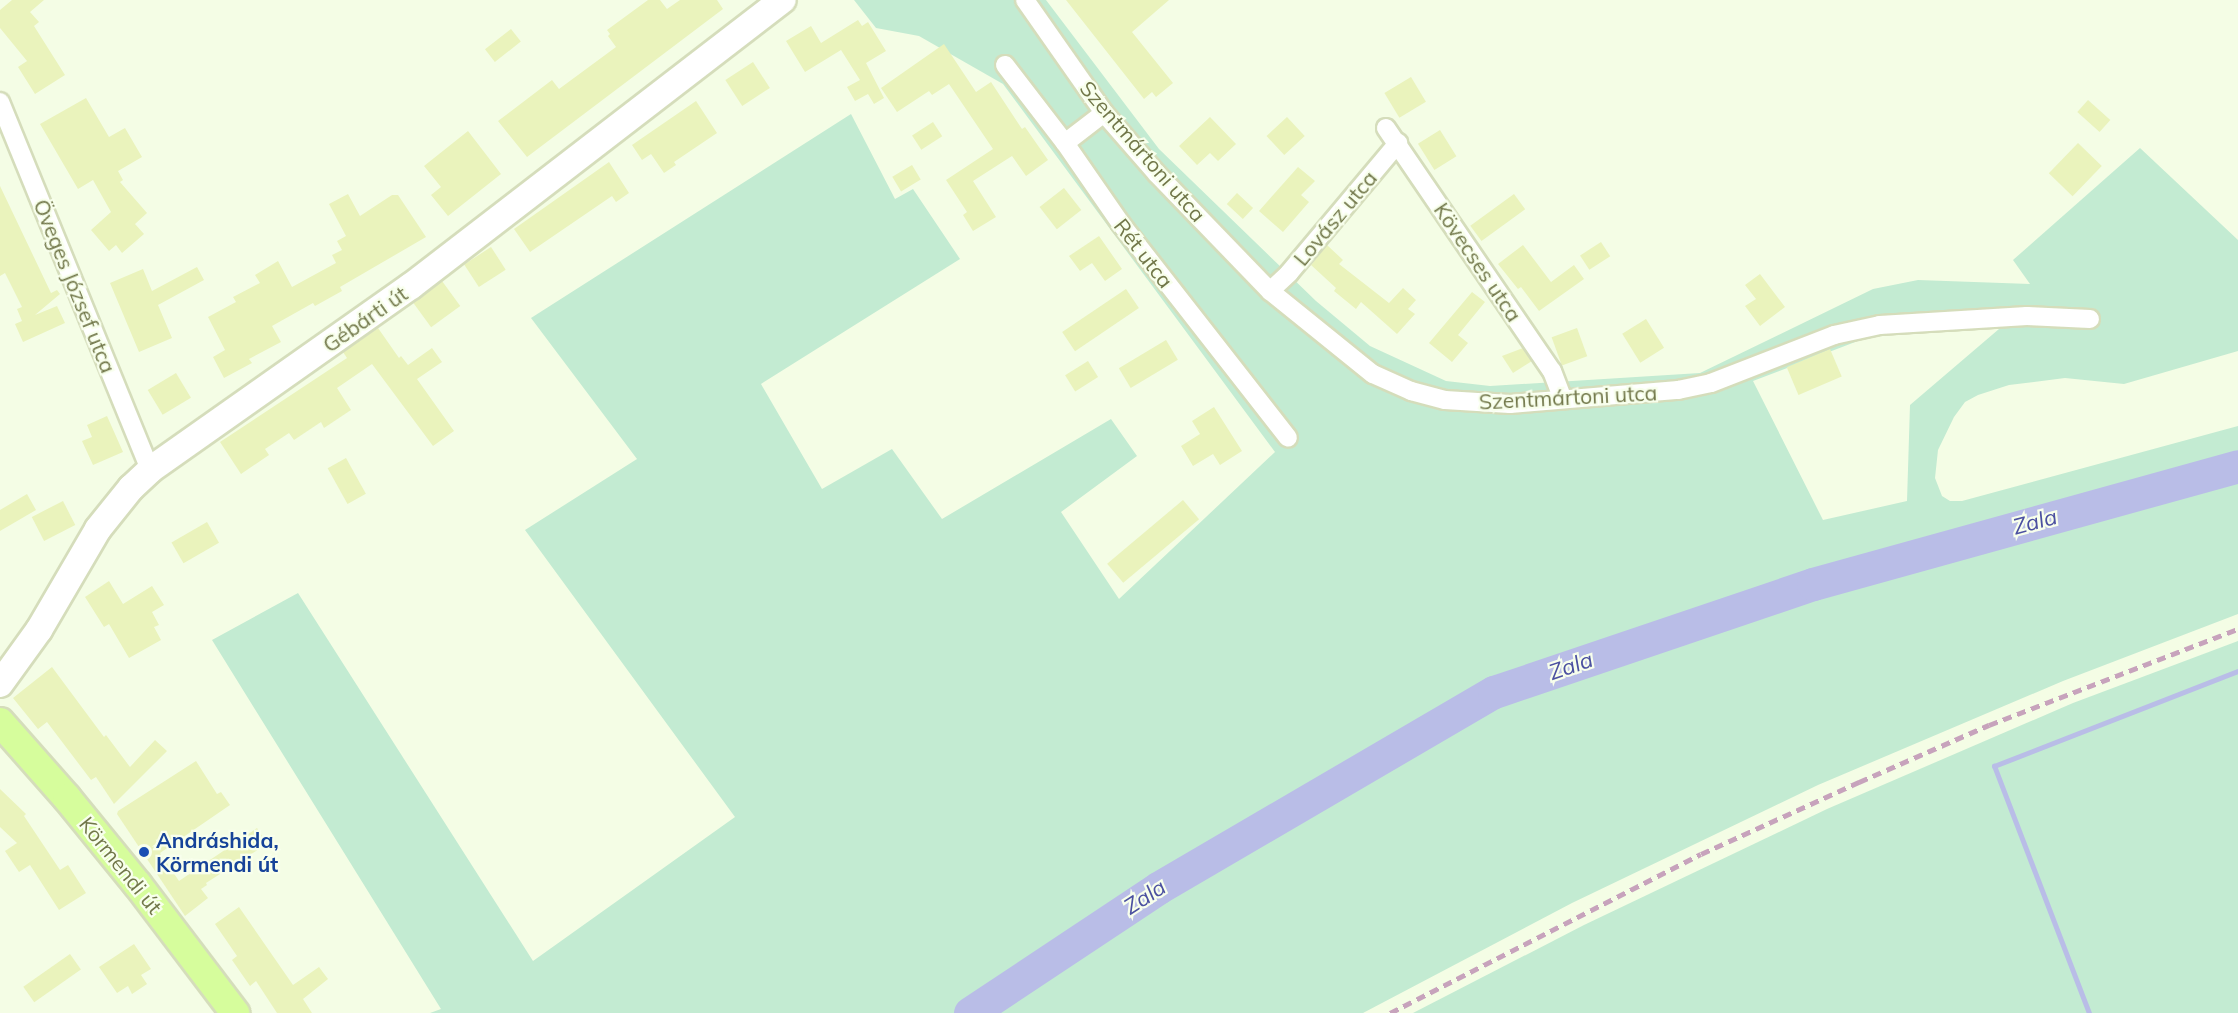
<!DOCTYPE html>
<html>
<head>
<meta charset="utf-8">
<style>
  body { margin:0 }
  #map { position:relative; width:2238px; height:1013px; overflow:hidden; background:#f4fde5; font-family:Mulish,sans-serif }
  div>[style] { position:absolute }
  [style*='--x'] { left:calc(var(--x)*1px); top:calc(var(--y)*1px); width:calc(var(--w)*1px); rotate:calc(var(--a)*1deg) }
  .green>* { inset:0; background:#c3ebd2 }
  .stream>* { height:5px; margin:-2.5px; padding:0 2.5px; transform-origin:2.5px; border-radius:2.5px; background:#b9bde7 }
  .river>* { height:33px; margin:-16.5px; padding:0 16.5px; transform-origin:16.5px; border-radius:16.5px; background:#b9bde7 }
  .building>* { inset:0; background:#eaf3bc; transform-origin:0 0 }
  .roads { filter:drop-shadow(2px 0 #d5ddbb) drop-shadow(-2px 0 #d5ddbb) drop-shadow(0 2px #d5ddbb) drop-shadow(0 -2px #d5ddbb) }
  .minor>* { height:18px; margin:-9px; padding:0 9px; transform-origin:9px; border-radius:9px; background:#fff }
  .secondary>* { height:26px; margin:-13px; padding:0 13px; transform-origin:13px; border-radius:13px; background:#fff }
  .primary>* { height:28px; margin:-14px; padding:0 14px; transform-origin:14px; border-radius:14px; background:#d6fd9c }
  .rail>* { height:4.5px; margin-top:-2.25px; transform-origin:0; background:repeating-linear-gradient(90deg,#c7a3bc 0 9px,transparent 0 15px) }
  .dots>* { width:16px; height:16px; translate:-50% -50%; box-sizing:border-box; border:3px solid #f8ffec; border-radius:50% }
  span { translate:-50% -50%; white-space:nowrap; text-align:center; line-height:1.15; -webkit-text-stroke:4.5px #f8ffec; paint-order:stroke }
  .street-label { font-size:21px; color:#717749 }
  .transit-label { font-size:21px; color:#164399; font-weight:700 }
  .left { translate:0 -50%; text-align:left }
  .water-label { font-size:22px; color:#4b50a0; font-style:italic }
</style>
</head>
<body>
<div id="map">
  <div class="green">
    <i style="clip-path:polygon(evenodd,854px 0,1046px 0,1159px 149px,1316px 301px,1370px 346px,1446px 381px,1490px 386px,1700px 373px,1873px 289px,1918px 280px,2030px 284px,2013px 260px,2140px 148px,2238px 240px,2238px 351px,2124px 384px,2065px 378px,2009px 385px,1978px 395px,1965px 402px,1954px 417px,1938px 450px,1935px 478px,1942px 496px,1950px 501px,1962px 501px,2238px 426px,2238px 614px,2063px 681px,1818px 785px,1572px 903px,1363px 1013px,430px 1013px,441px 1009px,212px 640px,298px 593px,533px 961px,735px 817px,525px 530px,637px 459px,531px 318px,851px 114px,895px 199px,913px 189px,960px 259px,761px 384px,822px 489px,892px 449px,942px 519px,1111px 419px,1137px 456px,1061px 512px,1119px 599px,1275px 452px,1003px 84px,919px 36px,876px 28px,854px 0,2006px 323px,1910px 405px,1907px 501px,1823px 520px,1753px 381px,1884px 331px,2006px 323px)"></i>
    <i style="clip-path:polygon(2238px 641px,2238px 1013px,1413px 1013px,1584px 925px,1827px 809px,2073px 703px)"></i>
  </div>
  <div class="stream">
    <i style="--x:2089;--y:1013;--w:265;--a:-111"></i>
    <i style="--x:1994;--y:766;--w:262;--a:-21.3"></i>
  </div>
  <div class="river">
    <i style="--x:970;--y:1013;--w:226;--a:-33.6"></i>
    <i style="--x:1158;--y:888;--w:389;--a:-30.3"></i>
    <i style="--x:1494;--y:692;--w:337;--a:-18.7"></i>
    <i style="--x:1813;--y:584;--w:441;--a:-15.5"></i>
  </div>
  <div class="building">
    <i style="clip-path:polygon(12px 0,44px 0,30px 12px,39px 22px,34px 26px,65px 75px,35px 94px,18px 67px,27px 61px,0 28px,0 10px)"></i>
    <i style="clip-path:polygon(648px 0,660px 0,667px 9px,680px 0,717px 0,723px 9px,527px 157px,498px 121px,552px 80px,559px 89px,616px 47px,608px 36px,610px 34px,607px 30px)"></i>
    <i style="clip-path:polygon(1066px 0,1169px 0,1132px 32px,1173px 83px,1156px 97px,1152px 92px,1144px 99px)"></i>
    <i style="clip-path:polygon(858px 20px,862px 26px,868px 22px,886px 51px,866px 63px,884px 98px,874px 104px,868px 94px,855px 101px,847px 87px,860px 80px,841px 50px,805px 72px,786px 41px,811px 26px,821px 43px)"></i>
    <i style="left:511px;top:29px;width:16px;height:33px;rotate:52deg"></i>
    <i style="clip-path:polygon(944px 44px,976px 92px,991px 82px,1022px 129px,1025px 127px,1048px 160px,1026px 176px,1012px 156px,973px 181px,996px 217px,973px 231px,963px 215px,967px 212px,946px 180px,993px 149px,949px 84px,932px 95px,929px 91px,897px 112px,881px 88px)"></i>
    <i style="left:753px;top:62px;width:31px;height:33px;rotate:57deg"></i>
    <i style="left:1411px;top:77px;width:29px;height:31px;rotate:59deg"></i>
    <i style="clip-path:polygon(86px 98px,109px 137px,125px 128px,142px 157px,118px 171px,123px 180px,120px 182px,147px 213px,135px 224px,144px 234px,122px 253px,116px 245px,109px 251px,91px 230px,111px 212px,93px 180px,78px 189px,40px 124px)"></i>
    <i style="left:2088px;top:100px;width:30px;height:16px;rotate:42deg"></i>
    <i style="clip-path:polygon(696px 101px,717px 133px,674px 162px,676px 165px,664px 173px,651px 154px,642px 160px,632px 145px)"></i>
    <i style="clip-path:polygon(1210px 117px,1236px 144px,1218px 161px,1210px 153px,1197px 165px,1179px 146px)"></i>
    <i style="left:1287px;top:117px;width:26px;height:28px;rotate:47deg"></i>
    <i style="left:933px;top:122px;width:17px;height:25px;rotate:57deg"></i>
    <i style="left:1440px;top:130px;width:31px;height:26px;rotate:58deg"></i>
    <i style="clip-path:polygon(468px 131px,501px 174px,448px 216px,431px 195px,441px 187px,424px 166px)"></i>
    <i style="left:2078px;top:143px;width:33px;height:42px;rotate:44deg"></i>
    <i style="clip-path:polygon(609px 162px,629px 193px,616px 202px,612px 196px,530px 252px,514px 229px)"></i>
    <i style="left:912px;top:165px;width:17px;height:23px;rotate:59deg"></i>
    <i style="clip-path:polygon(1298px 167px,1315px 181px,1301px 195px,1309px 202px,1283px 232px,1259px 211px)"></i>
    <i style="clip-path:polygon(0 186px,51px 293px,57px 290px,60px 294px,35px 315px,57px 306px,65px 323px,23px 342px,15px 324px,22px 321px,17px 309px,22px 307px,5px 273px,0 276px)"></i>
    <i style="left:1064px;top:188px;width:28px;height:31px;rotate:52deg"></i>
    <i style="left:1237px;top:193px;width:22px;height:15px;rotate:43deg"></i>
    <i style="clip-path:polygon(348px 194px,360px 216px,392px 195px,398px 195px,426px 237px,340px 287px,342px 291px,315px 306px,313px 303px,272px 326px,281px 342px,249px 359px,252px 363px,224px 378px,213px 357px,225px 350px,208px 317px,236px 302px,233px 297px,260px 283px,255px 275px,278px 261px,292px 287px,336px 263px,332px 255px,342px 250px,337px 241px,346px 236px,329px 204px)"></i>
    <i style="left:1514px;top:194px;width:19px;height:54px;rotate:54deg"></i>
    <i style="clip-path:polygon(1099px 236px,1122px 269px,1105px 281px,1092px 263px,1080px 271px,1069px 256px)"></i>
    <i style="left:1601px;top:242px;width:17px;height:25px;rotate:57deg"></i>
    <i style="clip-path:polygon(1327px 245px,1343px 260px,1339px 264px,1389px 303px,1403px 288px,1416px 300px,1408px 309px,1415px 314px,1397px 334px,1361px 302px,1356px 309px,1334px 291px,1336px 288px,1311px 265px)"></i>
    <i style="clip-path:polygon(1523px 245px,1551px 282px,1574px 265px,1584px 279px,1539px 311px,1521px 287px,1518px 289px,1498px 264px)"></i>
    <i style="left:491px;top:247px;width:27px;height:32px;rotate:57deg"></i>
    <i style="clip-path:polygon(197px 267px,204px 280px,158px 305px,172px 338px,139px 352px,110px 283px,143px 269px,152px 291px)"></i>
    <i style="clip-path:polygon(1760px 274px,1785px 307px,1760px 326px,1745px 306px,1756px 299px,1745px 285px)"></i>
    <i style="left:442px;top:281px;width:31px;height:36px;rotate:54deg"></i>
    <i style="left:1126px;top:289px;width:23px;height:77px;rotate:56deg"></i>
    <i style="clip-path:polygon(1472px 292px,1485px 302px,1458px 335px,1468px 343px,1452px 362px,1429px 343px)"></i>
    <i style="left:1646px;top:319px;width:34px;height:28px;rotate:58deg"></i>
    <i style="clip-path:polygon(378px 328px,399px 358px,401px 356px,408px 365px,432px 348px,442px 362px,417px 379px,454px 431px,433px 446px,372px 364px,337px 388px,351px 410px,324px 428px,321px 422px,294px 440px,289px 433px,265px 449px,269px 455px,241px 474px,220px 442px,347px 358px,343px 352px)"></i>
    <i style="left:1577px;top:328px;width:30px;height:27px;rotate:70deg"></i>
    <i style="left:1166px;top:340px;width:23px;height:55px;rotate:59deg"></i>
    <i style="clip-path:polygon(1523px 348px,1532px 361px,1513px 373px,1502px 356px)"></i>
    <i style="left:1830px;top:349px;width:30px;height:47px;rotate:67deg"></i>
    <i style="left:1088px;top:361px;width:19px;height:27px;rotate:58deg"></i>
    <i style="left:176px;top:373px;width:29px;height:33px;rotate:59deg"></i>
    <i style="clip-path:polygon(1214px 407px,1242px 451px,1220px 465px,1213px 454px,1193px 466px,1181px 446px,1200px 434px,1192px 421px)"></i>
    <i style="clip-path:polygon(107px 416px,123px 452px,93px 465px,82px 441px,92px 437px,87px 425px)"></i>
    <i style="left:346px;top:458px;width:41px;height:21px;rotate:61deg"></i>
    <i style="clip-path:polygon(27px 494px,36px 510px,0 531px,0 510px)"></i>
    <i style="left:1183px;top:500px;width:25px;height:99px;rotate:50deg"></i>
    <i style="left:63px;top:501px;width:27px;height:35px;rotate:63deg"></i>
    <i style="left:207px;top:522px;width:24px;height:41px;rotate:60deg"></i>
    <i style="clip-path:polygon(109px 581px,123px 604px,152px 586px,164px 605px,152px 612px,159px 625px,154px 627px,161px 640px,129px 658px,109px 624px,104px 627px,85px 597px)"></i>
    <i style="clip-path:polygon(52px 667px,104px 737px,106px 735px,130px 767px,155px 740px,167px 751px,114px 804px,96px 777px,91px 780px,47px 722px,38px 729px,13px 698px)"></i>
    <i style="clip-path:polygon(196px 761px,217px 794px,221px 792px,230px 805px,160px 853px,179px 881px,257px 828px,267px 844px,206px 883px,207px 885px,201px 889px,208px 898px,185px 916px,117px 814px,118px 811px)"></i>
    <i style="clip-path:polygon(0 789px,26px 814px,24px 816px,60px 870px,68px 865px,86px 893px,59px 910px,30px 865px,19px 872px,5px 851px,17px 843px,0 827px)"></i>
    <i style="clip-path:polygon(239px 907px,293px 985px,319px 967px,328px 979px,303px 999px,312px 1013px,277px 1013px,256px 981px,250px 986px,232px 960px,237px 956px,215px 924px)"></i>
    <i style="clip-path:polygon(134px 944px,151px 969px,141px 975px,147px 984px,132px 994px,128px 986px,117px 993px,99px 967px)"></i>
    <i style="left:70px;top:954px;width:19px;height:57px;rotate:55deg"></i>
  </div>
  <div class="roads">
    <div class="minor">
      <i style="--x:1025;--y:0;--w:138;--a:55"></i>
      <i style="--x:1104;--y:113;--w:81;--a:49"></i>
      <i style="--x:1157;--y:174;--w:163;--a:46"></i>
      <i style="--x:1270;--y:291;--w:132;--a:38.9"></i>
      <i style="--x:1373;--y:374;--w:42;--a:24.1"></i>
      <i style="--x:1411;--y:391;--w:35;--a:15"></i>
      <i style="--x:1445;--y:400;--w:65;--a:3.5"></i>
      <i style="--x:1510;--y:404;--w:169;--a:-4.8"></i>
      <i style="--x:1678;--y:390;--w:34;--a:-12"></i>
      <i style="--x:1711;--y:383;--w:132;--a:-21.3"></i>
      <i style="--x:1834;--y:335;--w:47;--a:-12.3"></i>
      <i style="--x:1880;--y:325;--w:147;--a:-3.5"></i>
      <i style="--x:2027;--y:316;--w:63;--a:2.7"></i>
      <i style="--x:1005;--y:65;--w:98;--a:52.4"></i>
      <i style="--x:1065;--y:143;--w:98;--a:55.3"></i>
      <i style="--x:1121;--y:224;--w:271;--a:52"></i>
      <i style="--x:0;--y:102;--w:397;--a:67.8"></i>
      <i style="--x:1386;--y:128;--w:294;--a:55.7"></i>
      <i style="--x:1552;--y:371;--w:30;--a:69"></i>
      <i style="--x:1065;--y:143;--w:49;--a:-37.6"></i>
      <i style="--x:1270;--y:291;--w:26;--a:-43"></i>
      <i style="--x:1289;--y:273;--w:170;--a:-50"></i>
    </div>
    <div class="secondary">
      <i style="--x:0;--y:684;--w:67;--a:-54.2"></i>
      <i style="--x:39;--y:630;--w:117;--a:-59.7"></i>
      <i style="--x:98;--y:529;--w:53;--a:-51.2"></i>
      <i style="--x:131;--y:488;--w:26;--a:-43"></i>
      <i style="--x:150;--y:470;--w:319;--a:-35.2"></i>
      <i style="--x:411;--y:286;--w:469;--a:-37.6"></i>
    </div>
    <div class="primary">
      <i style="--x:0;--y:722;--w:101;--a:48.6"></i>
      <i style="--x:67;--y:798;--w:112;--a:50.8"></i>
      <i style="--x:138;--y:885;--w:161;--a:52.8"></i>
    </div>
  </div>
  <div class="rail">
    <i style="--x:1390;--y:1013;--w:349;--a:-27.1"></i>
    <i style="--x:1701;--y:854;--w:174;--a:-24.5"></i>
    <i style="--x:1859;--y:782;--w:142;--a:-23.7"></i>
    <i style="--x:1989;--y:725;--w:267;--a:-21.1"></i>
  </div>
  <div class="dots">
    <i style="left:144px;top:852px;background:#1a4fb4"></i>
  </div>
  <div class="street-label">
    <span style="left:1143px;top:151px;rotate:49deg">Szentmártoni utca</span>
    <span style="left:1335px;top:218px;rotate:-50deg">Lovász utca</span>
    <span style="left:1144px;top:253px;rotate:52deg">Rét utca</span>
    <span style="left:1478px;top:262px;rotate:56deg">Kövecses utca</span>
    <span style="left:75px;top:286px;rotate:68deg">Öveges József utca</span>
    <span style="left:365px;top:319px;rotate:-35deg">Gébárti út</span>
    <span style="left:1568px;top:397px;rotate:-3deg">Szentmártoni utca</span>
    <span style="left:121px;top:865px;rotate:51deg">Körmendi út</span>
  </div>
  <div class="transit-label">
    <span class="left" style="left:156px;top:852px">Andráshida,<br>Körmendi út</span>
  </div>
  <div class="water-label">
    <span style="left:2035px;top:522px;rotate:-15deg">Zala</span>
    <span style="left:1571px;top:666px;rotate:-19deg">Zala</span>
    <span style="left:1145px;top:897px;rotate:-33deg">Zala</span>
  </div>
</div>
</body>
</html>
